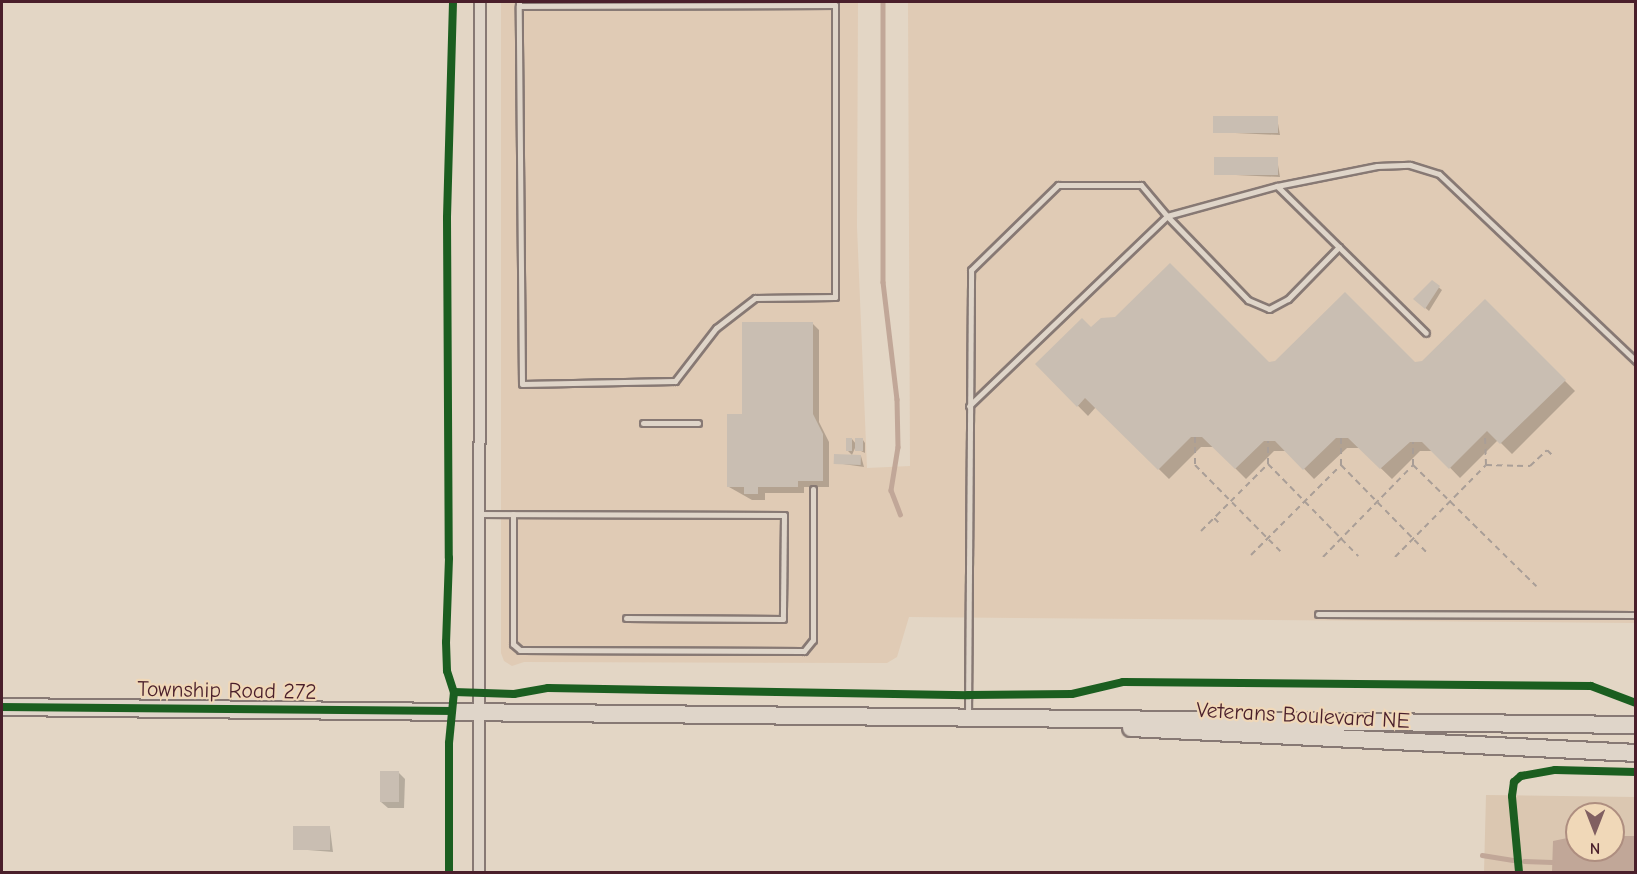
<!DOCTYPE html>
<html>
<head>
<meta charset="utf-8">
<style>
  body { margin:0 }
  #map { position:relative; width:1637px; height:874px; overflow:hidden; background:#e3d6c5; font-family:"Comic Neue",sans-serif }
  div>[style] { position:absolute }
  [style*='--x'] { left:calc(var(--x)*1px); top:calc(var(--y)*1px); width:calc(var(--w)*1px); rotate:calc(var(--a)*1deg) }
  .built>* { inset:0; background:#e0cbb5 }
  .green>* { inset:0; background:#dbc7b1 }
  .water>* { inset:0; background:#c1a798 }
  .shadow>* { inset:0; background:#0003 }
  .stream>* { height:4.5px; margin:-2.25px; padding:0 2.25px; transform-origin:2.25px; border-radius:2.25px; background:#c1a798 }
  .building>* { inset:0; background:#c9beb2; transform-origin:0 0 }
  .path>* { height:2px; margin-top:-1px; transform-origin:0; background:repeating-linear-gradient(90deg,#a99e97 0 6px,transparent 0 10.5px) }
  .roads { filter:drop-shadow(2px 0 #877974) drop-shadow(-2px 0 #877974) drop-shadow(0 2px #877974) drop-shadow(0 -2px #877974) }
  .service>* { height:5px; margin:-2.5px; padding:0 2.5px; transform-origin:2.5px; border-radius:2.5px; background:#dfd5c9 }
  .minor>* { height:10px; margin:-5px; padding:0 5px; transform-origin:5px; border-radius:5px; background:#dfd5c9 }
  .secondary>* { height:16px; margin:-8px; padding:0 8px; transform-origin:8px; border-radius:8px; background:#dfd5c9 }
  .cycleway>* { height:8px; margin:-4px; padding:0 4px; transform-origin:4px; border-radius:4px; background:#1b5e20 }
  span { translate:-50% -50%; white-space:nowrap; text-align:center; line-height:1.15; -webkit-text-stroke:4.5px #f0d8b8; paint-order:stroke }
  .street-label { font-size:22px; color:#4a1f2b }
  .frame { position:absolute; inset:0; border:3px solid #4a1f2b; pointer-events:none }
  .north { position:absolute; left:1565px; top:802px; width:60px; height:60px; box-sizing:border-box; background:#f0d8b8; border:2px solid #ae8e80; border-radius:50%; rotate:180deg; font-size:16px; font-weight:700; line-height:24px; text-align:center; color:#4a1f2b }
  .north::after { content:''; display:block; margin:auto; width:21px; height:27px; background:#805f61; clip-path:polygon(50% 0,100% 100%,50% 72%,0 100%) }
</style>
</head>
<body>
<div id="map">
  <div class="built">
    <i style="clip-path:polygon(501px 2px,858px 2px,857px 227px,867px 468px,910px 466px,908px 2px,1635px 2px,1635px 623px,909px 617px,897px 657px,887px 663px,524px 662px,512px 666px,504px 661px,501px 653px)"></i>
  </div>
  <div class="green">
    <i style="clip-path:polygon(evenodd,1486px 795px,1635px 797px,1635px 872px,1484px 872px,1486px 795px,1577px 814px,1613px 814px,1613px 850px,1577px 850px,1577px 814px)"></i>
  </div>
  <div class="water">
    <i style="clip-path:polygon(1577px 836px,1577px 850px,1613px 850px,1613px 836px,1635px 836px,1635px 872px,1552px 872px,1553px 841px)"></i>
  </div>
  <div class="shadow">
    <i style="clip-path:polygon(1277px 118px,1280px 135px,1214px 132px)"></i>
    <i style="clip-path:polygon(1277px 159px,1280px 177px,1215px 174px)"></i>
    <i style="clip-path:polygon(1432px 282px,1442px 290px,1429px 311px,1415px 299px)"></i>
    <i style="clip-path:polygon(1485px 301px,1575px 391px,1512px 454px,1498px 440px,1460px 478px,1434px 451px,1420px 451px,1392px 479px,1360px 448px,1347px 448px,1314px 479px,1287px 451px,1274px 451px,1246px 479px,1214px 447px,1201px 447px,1169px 479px,1096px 407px,1088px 416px,1037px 364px,1091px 329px,1268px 363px,1422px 363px)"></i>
    <i style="clip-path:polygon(812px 323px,819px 330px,819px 422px,829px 442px,829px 487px,804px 487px,804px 493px,765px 493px,765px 500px,752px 500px,729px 487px,744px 415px)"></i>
    <i style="clip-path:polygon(852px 439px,856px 444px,863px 440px,865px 443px,865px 453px,855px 448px,852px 455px,848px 451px)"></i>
    <i style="clip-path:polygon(861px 456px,864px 467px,836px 463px)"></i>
    <i style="clip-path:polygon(398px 772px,405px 779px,404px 808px,388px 808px,381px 802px)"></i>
    <i style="clip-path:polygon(330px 828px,333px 852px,295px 849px)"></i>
  </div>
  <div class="stream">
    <i style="--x:883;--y:2;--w:280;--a:90"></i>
    <i style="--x:883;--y:282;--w:118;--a:83.2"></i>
    <i style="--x:897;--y:399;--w:48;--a:88.8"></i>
    <i style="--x:898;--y:447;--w:44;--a:99.2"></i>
    <i style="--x:891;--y:490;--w:26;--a:69"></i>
    <i style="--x:1482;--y:855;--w:31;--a:9"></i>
    <i style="--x:1524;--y:861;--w:28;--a:2"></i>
  </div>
  <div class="building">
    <i style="left:1213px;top:116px;width:65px;height:17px"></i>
    <i style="left:1214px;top:157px;width:64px;height:18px"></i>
    <i style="clip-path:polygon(1170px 263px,1269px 362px,1275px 361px,1345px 292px,1415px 362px,1422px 361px,1485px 299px,1566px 380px,1500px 444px,1487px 431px,1449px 469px,1422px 442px,1410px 442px,1380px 469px,1348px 438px,1336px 438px,1303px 470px,1275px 441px,1264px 441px,1235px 469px,1202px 437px,1191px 437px,1158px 470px,1085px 398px,1077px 407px,1035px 364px,1082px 318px,1091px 327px,1101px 318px,1115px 317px)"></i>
    <i style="clip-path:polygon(1432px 280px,1440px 286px,1425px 309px,1413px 299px)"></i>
    <i style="clip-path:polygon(742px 322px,813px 322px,813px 414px,823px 434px,823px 481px,798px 481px,798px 487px,758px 487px,758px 494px,744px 494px,744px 487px,727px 487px,727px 414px,742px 414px)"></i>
    <i style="left:846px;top:438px;width:6px;height:13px"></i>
    <i style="left:855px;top:438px;width:8px;height:13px"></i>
    <i style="left:834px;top:454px;width:27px;height:10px;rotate:2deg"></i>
    <i style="left:380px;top:771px;width:19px;height:31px"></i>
    <i style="left:330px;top:826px;width:24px;height:37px;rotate:90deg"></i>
  </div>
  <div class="path">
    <i style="--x:1195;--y:437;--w:28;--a:90"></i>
    <i style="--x:1195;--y:465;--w:124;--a:45.3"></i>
    <i style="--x:1268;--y:464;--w:129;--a:45.6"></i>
    <i style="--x:1341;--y:465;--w:126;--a:45.6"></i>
    <i style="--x:1413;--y:465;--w:173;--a:44.5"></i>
    <i style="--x:1486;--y:465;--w:44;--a:1.3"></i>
    <i style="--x:1530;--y:466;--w:23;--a:-43"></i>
    <i style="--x:1547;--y:450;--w:10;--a:45"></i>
    <i style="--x:1214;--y:518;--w:8;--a:45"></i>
    <i style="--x:1201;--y:531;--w:95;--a:-45"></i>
    <i style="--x:1268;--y:464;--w:23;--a:-90"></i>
    <i style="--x:1251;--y:555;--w:127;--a:-45"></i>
    <i style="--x:1341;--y:465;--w:27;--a:-90"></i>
    <i style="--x:1323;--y:557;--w:129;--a:-45.6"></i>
    <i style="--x:1413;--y:465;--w:23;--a:-90"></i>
    <i style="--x:1395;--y:557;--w:129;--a:-45.3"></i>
    <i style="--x:1486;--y:465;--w:31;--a:-92"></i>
  </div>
  <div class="roads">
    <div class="service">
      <i style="--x:519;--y:6;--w:316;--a:-0.2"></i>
      <i style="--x:835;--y:5;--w:292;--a:90"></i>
      <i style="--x:835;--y:297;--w:80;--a:179.3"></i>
      <i style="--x:755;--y:298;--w:49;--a:142.4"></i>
      <i style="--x:716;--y:328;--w:67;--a:127.7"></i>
      <i style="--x:675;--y:381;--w:153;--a:178.9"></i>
      <i style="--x:522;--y:384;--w:378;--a:-90.5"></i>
      <i style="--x:519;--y:6;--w:4;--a:-90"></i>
      <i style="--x:1277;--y:186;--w:102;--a:-11.3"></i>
      <i style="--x:1377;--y:166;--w:33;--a:-2"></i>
      <i style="--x:1410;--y:165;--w:30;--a:17"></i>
      <i style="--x:1439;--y:174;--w:272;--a:43.5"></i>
      <i style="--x:969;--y:406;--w:274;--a:-43.8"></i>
      <i style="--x:1167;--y:216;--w:117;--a:46"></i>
      <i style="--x:1248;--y:300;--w:23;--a:23"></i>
      <i style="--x:1269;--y:309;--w:21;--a:-28"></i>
      <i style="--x:1288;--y:299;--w:73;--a:-45.6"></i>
      <i style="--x:643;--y:423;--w:55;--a:0"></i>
      <i style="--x:479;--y:514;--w:305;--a:0.2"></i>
      <i style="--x:784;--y:515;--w:104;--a:90.6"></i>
      <i style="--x:783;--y:619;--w:157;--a:-179.6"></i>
      <i style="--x:513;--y:514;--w:130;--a:90"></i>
      <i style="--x:513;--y:644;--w:9;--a:41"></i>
      <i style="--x:520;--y:650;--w:284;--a:0.2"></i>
      <i style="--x:804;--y:651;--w:14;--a:-51"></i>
      <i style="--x:813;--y:640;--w:151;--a:-90"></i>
      <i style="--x:1318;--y:614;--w:318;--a:0.2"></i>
      <i style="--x:968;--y:714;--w:444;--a:-89.6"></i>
      <i style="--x:971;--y:270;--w:122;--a:-44.3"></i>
      <i style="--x:1058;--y:185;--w:83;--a:0"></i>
      <i style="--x:1141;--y:185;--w:40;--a:50"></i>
      <i style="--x:1167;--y:216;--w:114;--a:-15.3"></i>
      <i style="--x:1277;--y:186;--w:209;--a:44.6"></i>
    </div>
    <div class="minor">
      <i style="--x:479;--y:872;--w:870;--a:-89.93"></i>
    </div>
    <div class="secondary">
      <i style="--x:2;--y:707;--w:1634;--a:0.63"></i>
      <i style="--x:1131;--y:728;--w:506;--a:2.83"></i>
    </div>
  </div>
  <div class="cycleway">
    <i style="--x:453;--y:2;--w:216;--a:91.6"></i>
    <i style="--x:447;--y:218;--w:340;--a:89.7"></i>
    <i style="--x:449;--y:558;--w:84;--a:92"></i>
    <i style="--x:446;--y:642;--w:29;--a:88"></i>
    <i style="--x:447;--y:671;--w:22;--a:72"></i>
    <i style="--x:2;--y:707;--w:450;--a:0.5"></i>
    <i style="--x:449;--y:872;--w:129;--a:-90"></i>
    <i style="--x:449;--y:743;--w:51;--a:-84.4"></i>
    <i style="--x:454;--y:692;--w:60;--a:1.9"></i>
    <i style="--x:514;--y:694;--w:35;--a:-10"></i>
    <i style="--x:548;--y:688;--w:420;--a:1"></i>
    <i style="--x:968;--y:695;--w:104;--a:-0.6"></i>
    <i style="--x:1072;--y:694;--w:52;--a:-13.2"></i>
    <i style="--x:1123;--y:682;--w:468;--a:0.5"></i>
    <i style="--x:1591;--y:686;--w:48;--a:20.7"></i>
    <i style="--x:1519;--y:872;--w:76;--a:-95.3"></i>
    <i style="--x:1512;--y:796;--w:14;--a:-82"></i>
    <i style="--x:1514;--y:782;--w:9;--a:-41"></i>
    <i style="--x:1521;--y:776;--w:35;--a:-10"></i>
    <i style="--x:1555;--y:770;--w:81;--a:1.4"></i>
  </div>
  <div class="street-label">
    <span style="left:227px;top:691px;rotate:1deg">Township Road 272</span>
    <span style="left:1303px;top:716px;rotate:3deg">Veterans Boulevard NE</span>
  </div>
  <div class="frame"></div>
  <div class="north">N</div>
</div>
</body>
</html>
